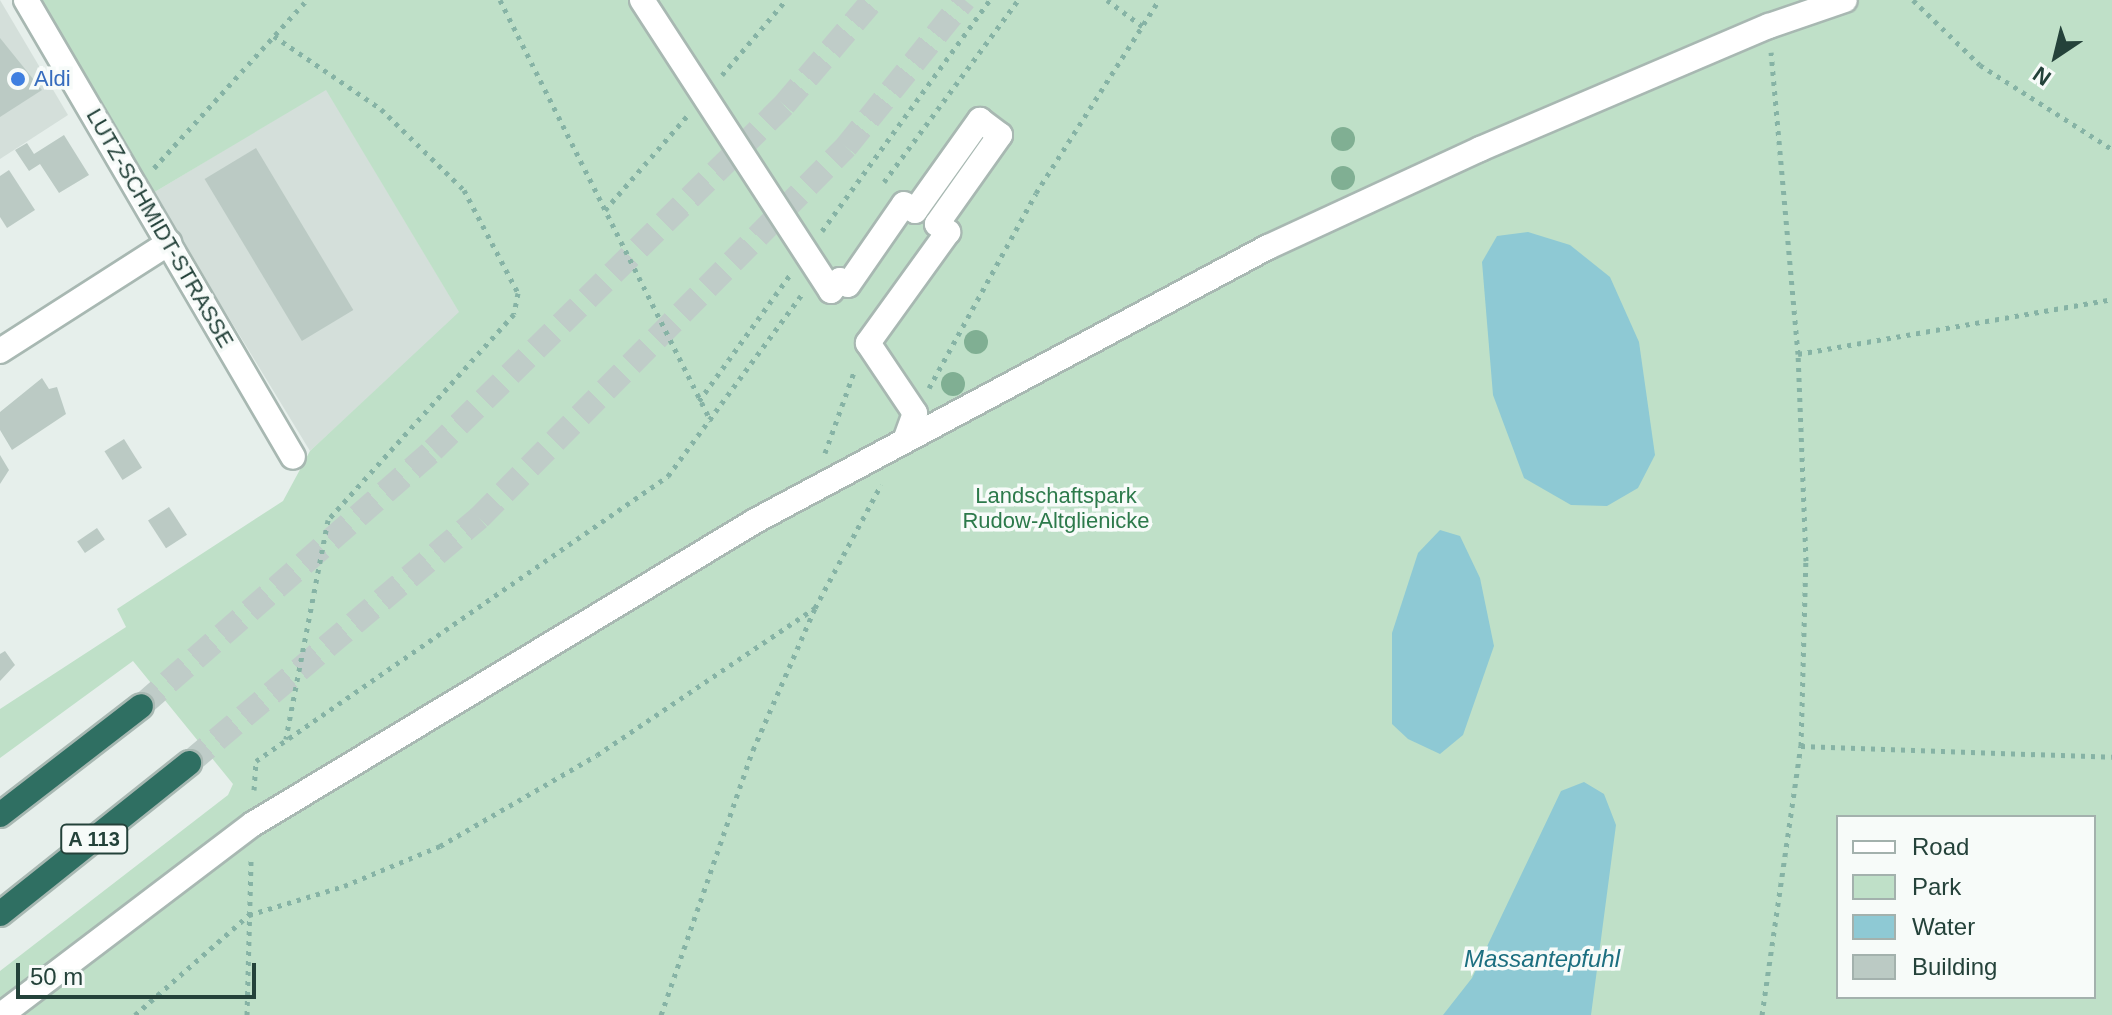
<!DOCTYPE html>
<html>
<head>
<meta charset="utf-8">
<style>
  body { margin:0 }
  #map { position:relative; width:2112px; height:1015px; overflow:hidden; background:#e6efeb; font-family:Helvetica,sans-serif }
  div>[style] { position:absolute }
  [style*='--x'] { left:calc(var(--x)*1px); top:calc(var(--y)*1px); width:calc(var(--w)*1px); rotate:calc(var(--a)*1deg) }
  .built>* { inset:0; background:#d4dfda }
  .green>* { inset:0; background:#bfe0c8 }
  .water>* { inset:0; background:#8ec9d4 }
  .building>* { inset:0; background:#bbcac4; transform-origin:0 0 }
  .highway-tunnel>* { height:24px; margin-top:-12px; transform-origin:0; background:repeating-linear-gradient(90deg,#bfccc8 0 24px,transparent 0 36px) }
  .path>* { height:5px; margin-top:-2.5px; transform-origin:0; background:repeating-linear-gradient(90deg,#86b3a5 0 4px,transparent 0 10px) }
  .roads { filter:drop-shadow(2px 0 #a8b8b2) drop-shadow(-2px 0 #a8b8b2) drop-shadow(0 2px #a8b8b2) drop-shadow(0 -2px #a8b8b2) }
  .minor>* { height:24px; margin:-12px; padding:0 12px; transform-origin:12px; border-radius:12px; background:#fff }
  .highway>* { height:24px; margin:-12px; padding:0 12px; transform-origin:12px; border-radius:12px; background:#2f6f62 }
  .trees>* { width:24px; height:24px; margin:-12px; border-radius:50%; background:#80af93 }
  .dots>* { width:22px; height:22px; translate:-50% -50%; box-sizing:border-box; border:4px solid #f7fbf9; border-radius:50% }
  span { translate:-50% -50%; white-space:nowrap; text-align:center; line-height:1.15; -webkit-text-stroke:7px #f7fbf9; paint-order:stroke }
  .shield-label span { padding:2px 6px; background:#f7fbf9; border:2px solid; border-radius:6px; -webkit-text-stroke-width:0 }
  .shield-label { font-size:20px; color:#24423a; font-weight:700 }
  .shop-label { font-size:22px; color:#366cbe }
  .left { translate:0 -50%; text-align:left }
  .street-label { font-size:22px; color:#24423a }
  .park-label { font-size:22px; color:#2d7a4b }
  .water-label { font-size:24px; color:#1c6f80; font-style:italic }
  .legend { position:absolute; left:1836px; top:815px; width:260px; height:184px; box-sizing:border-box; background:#f7fbf9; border:2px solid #a3b1ad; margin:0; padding:10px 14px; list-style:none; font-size:24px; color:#24423a }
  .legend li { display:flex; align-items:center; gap:16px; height:40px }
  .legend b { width:40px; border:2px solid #a3b1ad }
  .north { position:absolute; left:2016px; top:16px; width:80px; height:80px; -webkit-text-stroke:6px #f7fbf9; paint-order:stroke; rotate:215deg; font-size:22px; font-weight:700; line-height:32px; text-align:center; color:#24423a }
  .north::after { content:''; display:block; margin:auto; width:28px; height:36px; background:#24423a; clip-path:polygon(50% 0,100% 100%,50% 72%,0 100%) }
  .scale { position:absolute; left:16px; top:963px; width:240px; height:36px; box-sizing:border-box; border:4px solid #24423a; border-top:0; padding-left:10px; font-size:24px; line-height:28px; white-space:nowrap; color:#24423a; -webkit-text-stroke:6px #f7fbf9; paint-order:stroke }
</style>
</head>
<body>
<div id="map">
  <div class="built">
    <i style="clip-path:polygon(0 0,68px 115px,0 159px)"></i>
    <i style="clip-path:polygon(326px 89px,460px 313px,310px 451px,153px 193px)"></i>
  </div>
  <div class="green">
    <i style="clip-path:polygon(evenodd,39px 0,2112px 0,2112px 1015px,0 1015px,0 971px,228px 795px,233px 784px,133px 661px,0 758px,0 709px,126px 627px,117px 609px,283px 501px,310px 451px,459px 312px,326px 90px,153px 193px,39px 0,1838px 817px,2094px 817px,2094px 997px,1838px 997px,1838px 817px)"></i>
  </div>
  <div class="water">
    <i style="clip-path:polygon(1528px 232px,1570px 245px,1610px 277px,1639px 342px,1655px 455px,1638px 488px,1607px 506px,1571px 505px,1524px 478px,1493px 395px,1482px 262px,1497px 236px)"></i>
    <i style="clip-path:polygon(1440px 530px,1460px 536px,1480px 578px,1494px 646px,1463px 735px,1440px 754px,1408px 739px,1392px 724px,1392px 633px,1418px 553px)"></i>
    <i style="clip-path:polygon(1584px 782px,1604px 794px,1616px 825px,1591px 1015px,1443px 1015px,1472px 978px,1561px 791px)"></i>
  </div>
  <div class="building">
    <i style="clip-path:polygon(0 38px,42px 90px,0 117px)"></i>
    <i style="clip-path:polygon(64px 135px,89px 175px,59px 193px,40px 164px,29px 171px,15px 150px,27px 143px,34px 154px)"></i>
    <i style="left:256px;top:148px;width:189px;height:60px;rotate:59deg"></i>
    <i style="clip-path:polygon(9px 170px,35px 210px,7px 228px,0 217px,0 176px)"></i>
    <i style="clip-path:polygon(42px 378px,49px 389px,57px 387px,66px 414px,12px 450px,0 430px,0 412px)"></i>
    <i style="left:124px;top:439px;width:34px;height:23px;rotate:58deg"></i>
    <i style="clip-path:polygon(0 455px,9px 470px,0 484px)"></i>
    <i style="left:169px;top:507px;width:33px;height:25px;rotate:57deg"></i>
    <i style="left:97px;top:528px;width:14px;height:24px;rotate:56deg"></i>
    <i style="clip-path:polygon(5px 651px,15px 665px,0 681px,0 654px)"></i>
  </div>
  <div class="highway-tunnel">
    <i style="--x:141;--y:706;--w:388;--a:-41.2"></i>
    <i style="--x:433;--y:450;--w:492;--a:-44.5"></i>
    <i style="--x:784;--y:105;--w:138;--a:-49.7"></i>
    <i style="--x:189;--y:763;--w:380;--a:-40.2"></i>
    <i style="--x:479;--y:518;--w:522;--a:-45.31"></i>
    <i style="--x:846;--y:147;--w:189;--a:-51.2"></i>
  </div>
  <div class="path">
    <i style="--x:500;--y:0;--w:471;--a:63.4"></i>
    <i style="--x:1107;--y:0;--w:44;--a:36.6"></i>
    <i style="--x:1913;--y:0;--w:93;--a:44.1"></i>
    <i style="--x:1980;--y:65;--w:156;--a:32.5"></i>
    <i style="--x:274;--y:36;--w:130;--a:34.3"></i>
    <i style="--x:381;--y:109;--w:116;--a:44.3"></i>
    <i style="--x:464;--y:190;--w:116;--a:62.3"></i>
    <i style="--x:518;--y:293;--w:21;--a:101"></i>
    <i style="--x:514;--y:314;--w:278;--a:132.1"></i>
    <i style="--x:328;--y:520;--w:223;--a:100.9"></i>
    <i style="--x:722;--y:75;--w:99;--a:-49.5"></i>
    <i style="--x:154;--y:168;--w:227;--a:-47.7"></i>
    <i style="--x:884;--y:182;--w:226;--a:-53.6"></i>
    <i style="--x:605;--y:210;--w:125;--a:-48.9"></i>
    <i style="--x:822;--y:231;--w:286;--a:-54"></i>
    <i style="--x:1798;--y:354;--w:319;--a:-9.9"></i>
    <i style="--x:929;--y:388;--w:222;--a:-61.2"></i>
    <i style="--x:1036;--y:193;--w:229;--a:-57.5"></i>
    <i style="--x:699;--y:401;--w:155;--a:-54.2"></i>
    <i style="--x:825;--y:453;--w:86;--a:-70.3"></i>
    <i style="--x:1801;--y:746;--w:311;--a:2"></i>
    <i style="--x:254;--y:790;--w:29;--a:-86"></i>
    <i style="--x:256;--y:761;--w:501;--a:-34.67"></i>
    <i style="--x:668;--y:476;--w:227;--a:-53.6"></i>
    <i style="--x:135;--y:1015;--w:152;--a:-41.3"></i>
    <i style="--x:249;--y:915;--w:99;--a:-17"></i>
    <i style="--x:344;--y:886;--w:104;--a:-22.6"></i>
    <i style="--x:440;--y:846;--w:181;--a:-30.1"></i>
    <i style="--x:597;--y:755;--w:263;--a:-34"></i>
    <i style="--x:247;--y:1015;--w:155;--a:-88.5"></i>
    <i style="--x:661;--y:1015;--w:281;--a:-70.9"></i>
    <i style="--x:753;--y:750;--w:155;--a:-66.4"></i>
    <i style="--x:815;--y:608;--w:140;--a:-61.8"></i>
    <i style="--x:1762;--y:1015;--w:272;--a:-81.8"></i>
    <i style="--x:1801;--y:746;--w:185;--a:-88.5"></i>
    <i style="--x:1806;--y:561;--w:207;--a:-92.2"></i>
    <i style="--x:1798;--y:354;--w:303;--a:-95.1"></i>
  </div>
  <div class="roads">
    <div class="minor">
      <i style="--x:26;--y:0;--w:529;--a:59.7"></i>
      <i style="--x:642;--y:0;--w:347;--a:57"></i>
      <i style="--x:831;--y:291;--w:14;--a:-51"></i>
      <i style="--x:840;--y:280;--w:9;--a:32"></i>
      <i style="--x:848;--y:285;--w:98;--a:-55.3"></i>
      <i style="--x:904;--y:204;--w:13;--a:32"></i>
      <i style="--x:915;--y:211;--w:112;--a:-54.5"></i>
      <i style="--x:980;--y:120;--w:25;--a:37"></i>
      <i style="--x:1000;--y:135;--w:109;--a:125.3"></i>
      <i style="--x:937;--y:224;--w:14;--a:36"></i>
      <i style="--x:948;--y:232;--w:137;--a:125.8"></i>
      <i style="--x:868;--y:343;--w:84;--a:56.1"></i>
      <i style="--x:915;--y:413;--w:29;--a:110"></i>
      <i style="--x:0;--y:351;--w:201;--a:-32.6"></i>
      <i style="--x:1;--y:1015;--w:316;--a:-37.2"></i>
      <i style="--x:253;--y:824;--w:586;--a:-31.11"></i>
      <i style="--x:755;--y:521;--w:582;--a:-28.11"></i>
      <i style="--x:1268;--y:247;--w:234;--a:-24.8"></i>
      <i style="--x:1480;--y:149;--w:314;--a:-23.1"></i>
      <i style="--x:1769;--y:26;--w:80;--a:-18.9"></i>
    </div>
    <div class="highway">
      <i style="--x:0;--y:815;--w:178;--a:-37.7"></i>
      <i style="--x:0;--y:914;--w:242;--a:-38.6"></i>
    </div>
  </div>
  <div class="trees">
    <i style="left:1343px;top:139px"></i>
    <i style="left:1343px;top:178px"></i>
    <i style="left:976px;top:342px"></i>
    <i style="left:953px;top:384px"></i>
  </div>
  <div class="dots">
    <i style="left:18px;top:79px;background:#3f7fe0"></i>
  </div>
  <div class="shield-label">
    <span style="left:94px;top:839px">A 113</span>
  </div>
  <div class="shop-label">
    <span class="left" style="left:34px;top:79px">Aldi</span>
  </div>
  <div class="street-label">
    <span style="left:160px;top:228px;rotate:60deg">LUTZ-SCHMIDT-STRASSE</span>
  </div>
  <div class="park-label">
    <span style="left:1056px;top:508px">Landschaftspark<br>Rudow-Altglienicke</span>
  </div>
  <div class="water-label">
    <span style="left:1542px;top:959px">Massantepfuhl</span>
  </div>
  <ul class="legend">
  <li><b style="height:10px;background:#fff"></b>Road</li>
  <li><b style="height:22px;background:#bfe0c8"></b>Park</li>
  <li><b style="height:22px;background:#8ec9d4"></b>Water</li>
  <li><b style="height:22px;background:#bbcac4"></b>Building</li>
  </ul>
  <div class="north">N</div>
  <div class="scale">50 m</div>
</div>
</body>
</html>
